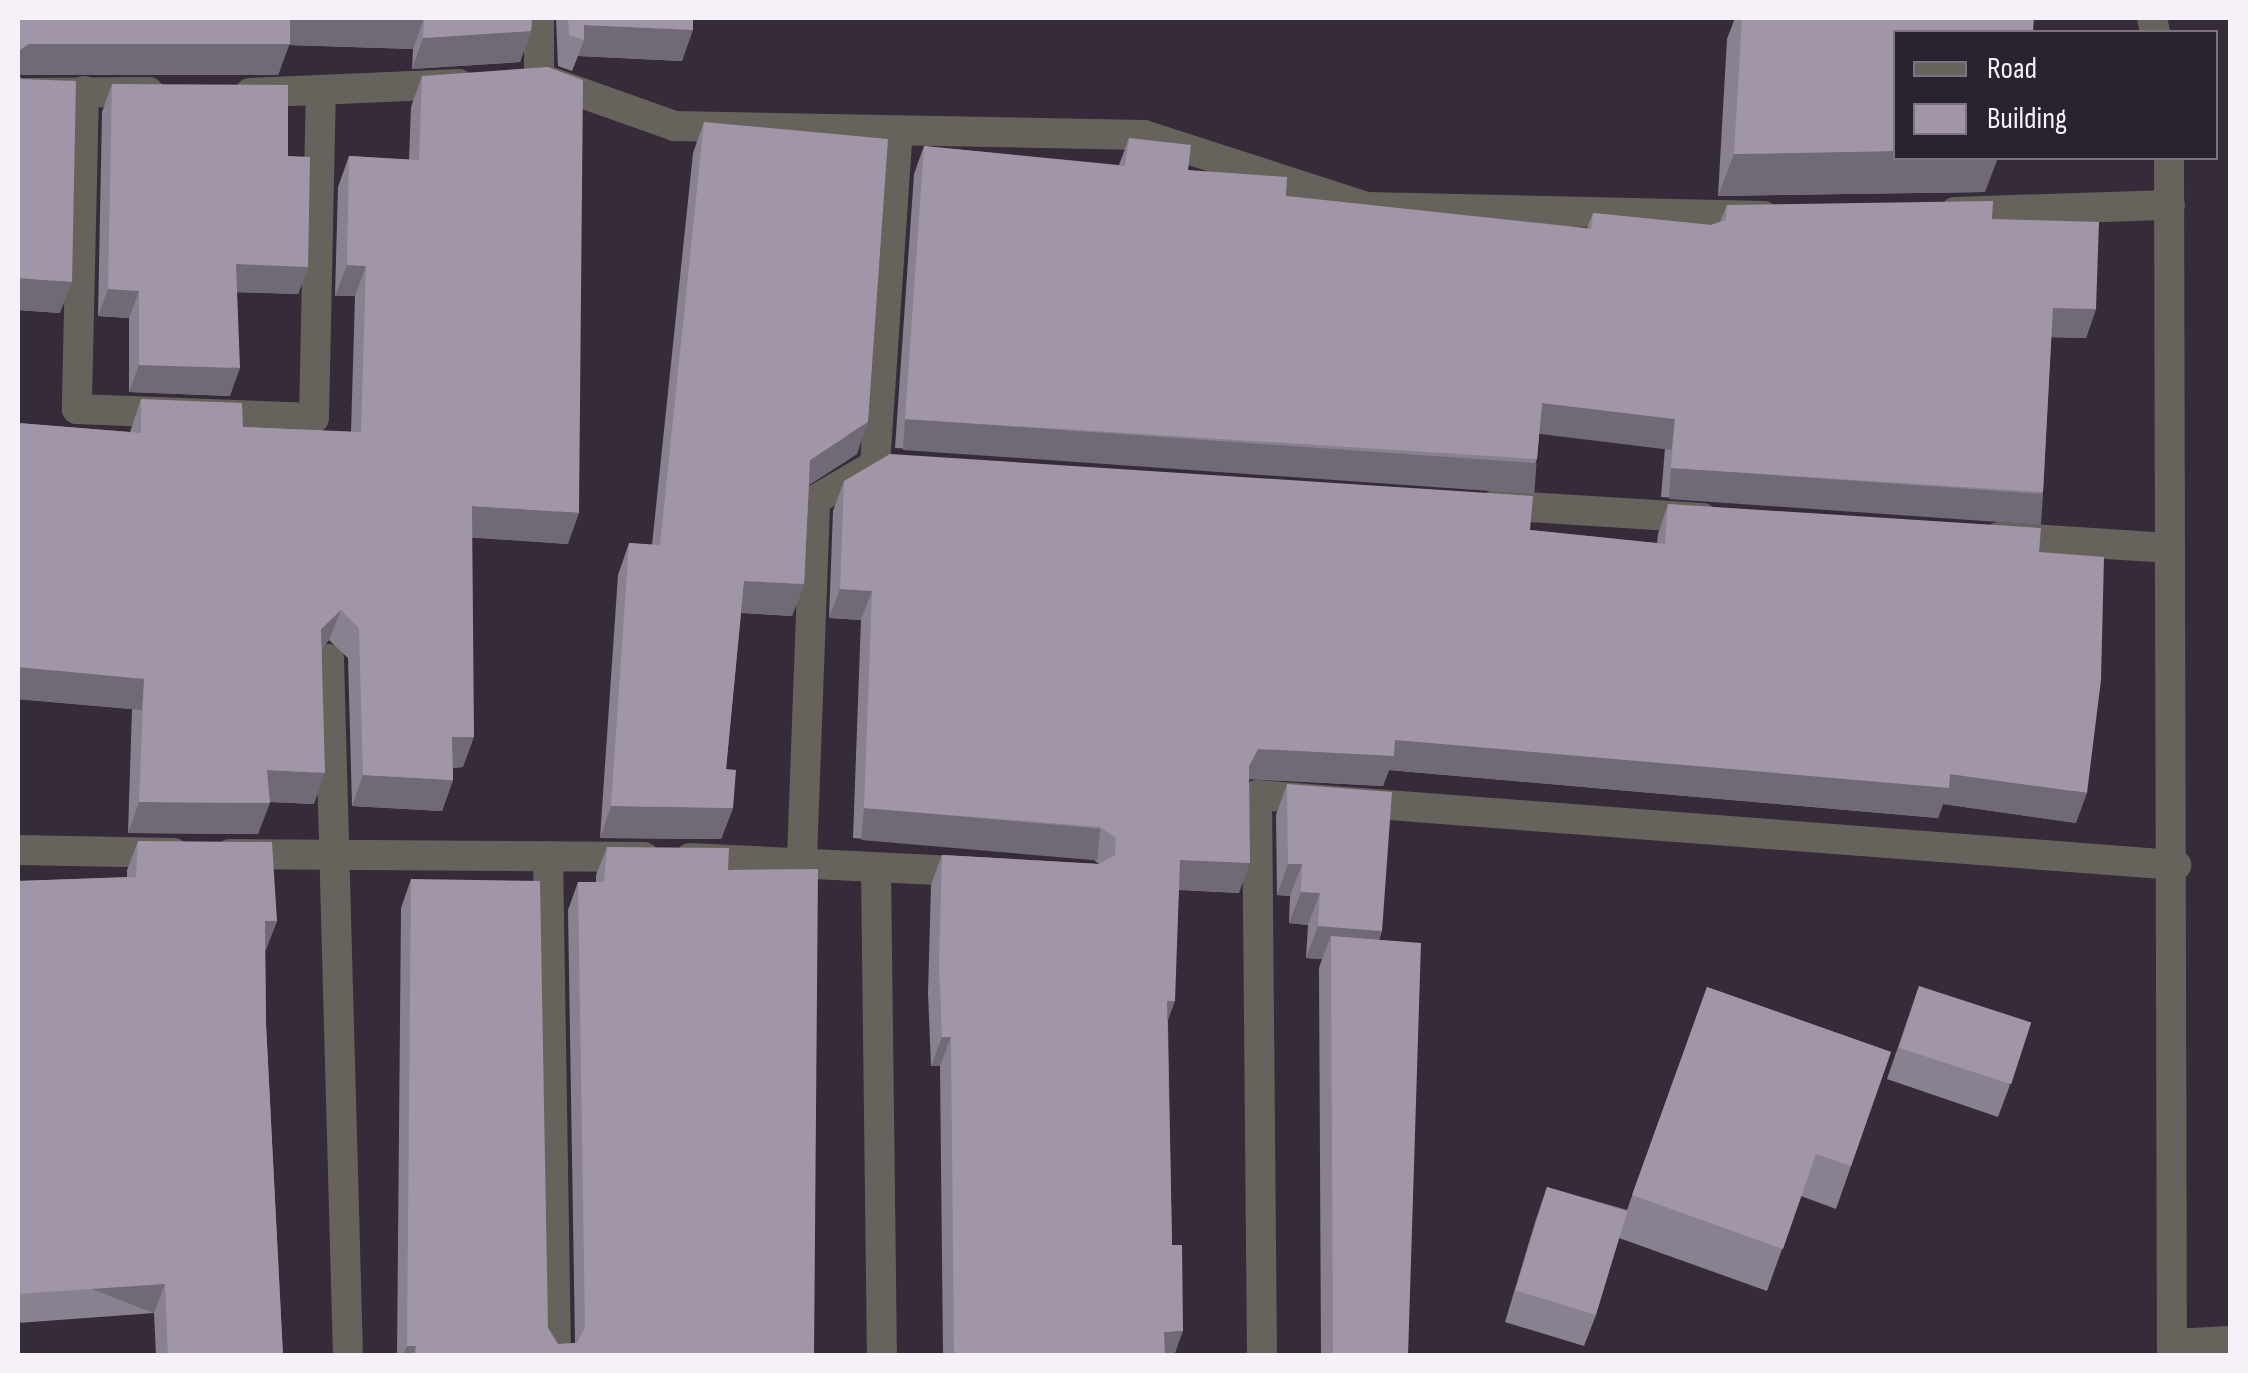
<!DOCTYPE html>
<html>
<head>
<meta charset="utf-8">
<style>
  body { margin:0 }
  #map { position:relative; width:2248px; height:1373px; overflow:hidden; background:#352b39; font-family:"Sofia Sans Condensed",sans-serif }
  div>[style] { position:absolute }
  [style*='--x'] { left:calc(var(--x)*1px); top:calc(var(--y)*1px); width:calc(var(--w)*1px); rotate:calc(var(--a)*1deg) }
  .minor>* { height:30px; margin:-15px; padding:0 15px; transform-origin:15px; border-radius:15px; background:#68625c }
  .wall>* { inset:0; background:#8a8190 }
  .shaded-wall>* { inset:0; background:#716975; transform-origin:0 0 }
  .building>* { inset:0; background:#a196a7; transform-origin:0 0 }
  span { translate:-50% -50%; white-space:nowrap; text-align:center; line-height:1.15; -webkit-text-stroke:10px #2b222f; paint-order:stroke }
  .frame { position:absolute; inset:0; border:20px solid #f6f0f9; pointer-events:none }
  .legend { position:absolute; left:1893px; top:30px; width:325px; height:130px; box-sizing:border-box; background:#2b222f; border:2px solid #7c7480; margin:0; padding:12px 18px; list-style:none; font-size:30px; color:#f6f0f9 }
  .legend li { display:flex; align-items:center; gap:20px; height:50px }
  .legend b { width:50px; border:2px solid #7c7480 }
</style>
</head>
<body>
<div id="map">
  <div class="minor">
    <i style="--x:539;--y:18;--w:61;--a:90"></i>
    <i style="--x:2152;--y:18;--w:14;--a:78"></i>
    <i style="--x:545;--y:80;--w:138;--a:19.5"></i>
    <i style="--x:675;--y:126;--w:469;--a:1.1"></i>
    <i style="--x:1144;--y:135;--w:234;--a:17.9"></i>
    <i style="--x:1367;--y:207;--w:397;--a:1.3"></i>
    <i style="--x:84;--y:91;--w:318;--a:91.3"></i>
    <i style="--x:77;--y:409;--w:237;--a:2.2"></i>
    <i style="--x:314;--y:418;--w:324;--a:-88.8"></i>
    <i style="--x:18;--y:93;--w:131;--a:-0.4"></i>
    <i style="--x:250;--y:93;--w:209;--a:-2.5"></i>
    <i style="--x:2169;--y:158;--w:1198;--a:89.86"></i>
    <i style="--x:1955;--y:212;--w:215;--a:-1.9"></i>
    <i style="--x:1495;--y:505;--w:208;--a:3.6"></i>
    <i style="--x:1999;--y:537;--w:171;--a:3.7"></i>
    <i style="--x:329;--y:659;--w:697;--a:88.44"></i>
    <i style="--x:18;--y:850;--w:156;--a:1.1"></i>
    <i style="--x:230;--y:854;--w:414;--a:0.4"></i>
    <i style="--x:548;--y:856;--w:500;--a:89.08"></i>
    <i style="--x:690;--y:858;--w:284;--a:2.8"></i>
    <i style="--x:802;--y:859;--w:359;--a:-87.9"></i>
    <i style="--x:815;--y:500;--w:69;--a:-30.3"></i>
    <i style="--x:875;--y:465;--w:335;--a:-86.1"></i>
    <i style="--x:876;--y:869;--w:487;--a:89.3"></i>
    <i style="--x:2173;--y:1344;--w:57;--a:-3"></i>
    <i style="--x:1262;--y:1356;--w:561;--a:-90.51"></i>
    <i style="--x:1257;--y:795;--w:922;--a:4.36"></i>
  </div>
  <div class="wall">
    <i style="clip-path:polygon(18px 18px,532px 18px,531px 31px,520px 62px,412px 69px,413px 49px,289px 45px,278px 75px,19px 74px,60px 313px,18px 310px)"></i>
    <i style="clip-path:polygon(556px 18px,693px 18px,682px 61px,578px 56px,572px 71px,558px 66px)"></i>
    <i style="clip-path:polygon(1735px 18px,2034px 18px,1896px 32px,1985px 192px,1718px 196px,1727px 39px)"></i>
    <i style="clip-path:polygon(422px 76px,568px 544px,472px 537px,463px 767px,453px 768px,453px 780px,442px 811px,352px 806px,348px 658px,329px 640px,322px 648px,314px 804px,269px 802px,258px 834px,128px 833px,132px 709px,18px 699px,18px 423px,130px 432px,141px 399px,243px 427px,351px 432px,355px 296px,335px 296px,338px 187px,349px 156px,409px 160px,411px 107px)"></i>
    <i style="clip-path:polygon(112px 84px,288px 156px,308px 267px,298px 294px,237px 292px,230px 396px,129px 392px,129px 318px,98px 316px,102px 112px)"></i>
    <i style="clip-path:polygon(704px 122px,857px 454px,809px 485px,804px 584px,792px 616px,741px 613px,726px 769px,733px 808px,721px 839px,600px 838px,618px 575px,629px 543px,652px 545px,693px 153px)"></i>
    <i style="clip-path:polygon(1129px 138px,1188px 170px,1286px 196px,1587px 228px,1593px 213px,1711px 225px,1720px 222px,1727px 205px,1992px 219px,2096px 309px,2086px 338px,2051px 337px,2043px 492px,2032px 520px,1661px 497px,1665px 448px,1539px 433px,1537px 459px,1526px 488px,895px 448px,914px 174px,924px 146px,1119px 165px)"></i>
    <i style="clip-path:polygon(844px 481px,1530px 530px,1657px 543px,1658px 534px,1668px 504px,2039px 552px,2076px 823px,1943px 804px,1938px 818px,1389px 770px,1383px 786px,1249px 779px,1239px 893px,1179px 890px,1168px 1021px,1174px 1356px,943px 1356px,940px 1066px,931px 1066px,928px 993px,931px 885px,942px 855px,1099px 864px,1089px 856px,853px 838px,861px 620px,829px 618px,833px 511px)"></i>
    <i style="clip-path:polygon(1287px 784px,1382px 931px,1379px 940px,1408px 1356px,1321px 1356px,1319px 968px,1322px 959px,1306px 958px,1308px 925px,1289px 923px,1290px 896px,1277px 895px,1276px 815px)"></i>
    <i style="clip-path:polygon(138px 841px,277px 921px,265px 950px,266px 1024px,283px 1356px,156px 1356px,154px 1313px,18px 1323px,18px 881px,127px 877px,127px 870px)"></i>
    <i style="clip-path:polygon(607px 847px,728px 870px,814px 1356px,397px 1356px,401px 908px,411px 879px,548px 1328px,558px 1344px,575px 1343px,568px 910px,578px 882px,596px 882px,596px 875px)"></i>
    <i style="clip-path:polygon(1919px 986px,2010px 1085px,1998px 1117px,1887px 1079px)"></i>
    <i style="clip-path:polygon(1707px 987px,1891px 1052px,1836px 1209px,1801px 1196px,1767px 1291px,1619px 1238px,1596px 1315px,1584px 1346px,1505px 1322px,1536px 1219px,1547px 1187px,1627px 1210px)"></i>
  </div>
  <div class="shaded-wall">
    <i style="clip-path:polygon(289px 18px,424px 18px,413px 49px,289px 45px,278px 75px,18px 75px,18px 51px,29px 44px)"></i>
    <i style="clip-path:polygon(584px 25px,693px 30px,682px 61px,578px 56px,584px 40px)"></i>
    <i style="clip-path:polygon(531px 31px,520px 62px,412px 69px,423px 38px)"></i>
    <i style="clip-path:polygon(1896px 151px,1896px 158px,1998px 158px,1985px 192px,1718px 196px,1734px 154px)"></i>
    <i style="clip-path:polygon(236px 264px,308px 267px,298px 294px,226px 292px)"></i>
    <i style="clip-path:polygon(347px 265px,366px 266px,355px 296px,335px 296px)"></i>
    <i style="clip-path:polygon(18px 278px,72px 282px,60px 313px,18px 310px)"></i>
    <i style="clip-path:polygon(108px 289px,139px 291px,129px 318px,98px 316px)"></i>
    <i style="clip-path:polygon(2053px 308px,2096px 309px,2086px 338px,2043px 337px)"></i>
    <i style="clip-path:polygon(139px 365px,240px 368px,230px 396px,129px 392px)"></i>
    <i style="left:1542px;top:403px;width:134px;height:31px;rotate:7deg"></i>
    <i style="left:905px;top:419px;width:633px;height:31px;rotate:4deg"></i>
    <i style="clip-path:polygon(868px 422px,857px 454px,799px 491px,810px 460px)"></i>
    <i style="left:1671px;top:468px;width:373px;height:31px;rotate:4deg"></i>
    <i style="clip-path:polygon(472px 506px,579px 513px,568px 544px,461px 537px)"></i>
    <i style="clip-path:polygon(744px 581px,804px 584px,792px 616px,732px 612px)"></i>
    <i style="clip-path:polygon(840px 589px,872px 591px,861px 620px,829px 618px)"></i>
    <i style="clip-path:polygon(341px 610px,329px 640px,310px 660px,321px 629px)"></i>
    <i style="left:18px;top:667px;width:127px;height:32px;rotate:5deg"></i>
    <i style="clip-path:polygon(452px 737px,474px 737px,463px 767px,441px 768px)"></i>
    <i style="clip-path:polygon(1395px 740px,1950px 774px,2087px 793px,2076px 823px,1943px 804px,1938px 818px,1389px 770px,1383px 786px,1248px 779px,1249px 766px,1258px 749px)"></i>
    <i style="clip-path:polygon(267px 770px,325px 773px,314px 804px,256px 801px)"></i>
    <i style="clip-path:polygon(363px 775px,453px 780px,442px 811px,352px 806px)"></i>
    <i style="clip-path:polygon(139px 802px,270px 803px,258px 834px,128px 833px)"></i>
    <i style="clip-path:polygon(611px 806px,733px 808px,721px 839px,600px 838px)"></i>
    <i style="left:864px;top:808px;width:237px;height:32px;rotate:5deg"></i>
    <i style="clip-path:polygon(1180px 860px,1250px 863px,1239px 893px,1169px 889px)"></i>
    <i style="clip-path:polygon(1288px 864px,1302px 864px,1290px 896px,1277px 895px)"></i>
    <i style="clip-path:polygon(1301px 892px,1320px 893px,1308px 925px,1289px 923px)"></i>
    <i style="clip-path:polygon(265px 921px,277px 921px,266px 950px,254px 951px)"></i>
    <i style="clip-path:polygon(1318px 926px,1382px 931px,1371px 962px,1331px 936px,1322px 959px,1306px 958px)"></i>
    <i style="clip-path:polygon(1167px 1001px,1175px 1001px,1164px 1031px)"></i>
    <i style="clip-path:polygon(942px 1037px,951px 1037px,940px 1066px,931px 1066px)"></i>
    <i style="left:165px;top:1284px;width:31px;height:147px;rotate:111deg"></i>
    <i style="clip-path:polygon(1183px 1331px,1174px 1356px,1156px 1356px,1164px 1332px)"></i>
    <i style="clip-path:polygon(407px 1346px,416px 1346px,413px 1356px,403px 1356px)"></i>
  </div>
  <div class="building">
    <i style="clip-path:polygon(18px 18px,290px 18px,290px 44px,29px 44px,18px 51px)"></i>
    <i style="clip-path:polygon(409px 18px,532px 18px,531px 31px,423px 38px,424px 18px)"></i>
    <i style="clip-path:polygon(568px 18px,693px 18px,693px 30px,584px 25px,584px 40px,569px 35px)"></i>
    <i style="clip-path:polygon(1742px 18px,2034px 18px,2033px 32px,1896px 32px,1896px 151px,1734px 154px)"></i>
    <i style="clip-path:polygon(548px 67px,583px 80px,579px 513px,472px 506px,474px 737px,452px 737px,453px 780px,363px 775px,359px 628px,341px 610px,321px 629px,325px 773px,267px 770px,270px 803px,139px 802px,144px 679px,18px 667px,18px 423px,141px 433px,141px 399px,242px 403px,243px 427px,361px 432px,366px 266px,347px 265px,349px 156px,419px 160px,422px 76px)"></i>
    <i style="clip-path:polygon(18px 69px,21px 79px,76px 81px,72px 282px,18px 278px)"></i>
    <i style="clip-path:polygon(112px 84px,288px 85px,288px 156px,310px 157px,308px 267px,236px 264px,240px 368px,139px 365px,139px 291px,108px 289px)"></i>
    <i style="clip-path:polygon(704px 122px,888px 139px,868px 422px,810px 460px,804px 584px,744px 581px,726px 769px,736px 770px,733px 808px,611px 806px,629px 543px,660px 545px)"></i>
    <i style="clip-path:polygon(1129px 138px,1191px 145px,1188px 170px,1287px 177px,1286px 196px,1591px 229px,1593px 213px,1711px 225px,1726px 220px,1727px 205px,1993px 201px,1992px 219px,2099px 222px,2096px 309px,2053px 308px,2043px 492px,1671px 468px,1675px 419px,1542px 403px,1537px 459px,905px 419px,924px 146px,1125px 166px)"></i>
    <i style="clip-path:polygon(890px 454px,1533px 496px,1530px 530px,1665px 544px,1668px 504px,2041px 528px,2039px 552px,2104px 557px,2101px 680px,2087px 793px,1950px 774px,1949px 788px,1395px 740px,1394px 756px,1258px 749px,1249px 766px,1250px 863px,1180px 860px,1175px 1001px,1167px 1001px,1172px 1245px,1182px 1245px,1183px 1331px,1164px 1332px,1165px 1356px,954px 1356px,951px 1037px,942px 1037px,939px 963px,942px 855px,1099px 864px,1115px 855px,1116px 838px,1100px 827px,864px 808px,872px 591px,840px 589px,844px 481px)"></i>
    <i style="clip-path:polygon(1287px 784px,1392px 792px,1382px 931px,1318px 926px,1320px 893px,1301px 892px,1302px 864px,1288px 864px)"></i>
    <i style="clip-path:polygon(138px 841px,272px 842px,277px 921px,265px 921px,266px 1024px,283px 1356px,168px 1356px,165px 1284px,18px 1294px,18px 881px,136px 877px)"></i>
    <i style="clip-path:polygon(607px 847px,729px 848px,728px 870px,818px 869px,814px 1356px,416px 1356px,416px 1346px,407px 1346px,411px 879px,540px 881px,548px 1328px,558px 1344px,577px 1343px,585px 1327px,578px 882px,604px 882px)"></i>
    <i style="clip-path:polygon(1331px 936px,1421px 943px,1408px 1356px,1333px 1356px)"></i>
    <i style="left:1919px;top:986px;width:118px;height:65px;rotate:18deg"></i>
    <i style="clip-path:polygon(1707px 987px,1891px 1052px,1851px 1166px,1816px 1154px,1783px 1249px,1632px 1195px)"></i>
    <i style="left:1547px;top:1187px;width:84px;height:108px;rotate:17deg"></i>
  </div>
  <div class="frame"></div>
  <ul class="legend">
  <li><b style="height:12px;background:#68625c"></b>Road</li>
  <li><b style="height:28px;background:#a196a7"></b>Building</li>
  </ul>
</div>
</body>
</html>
